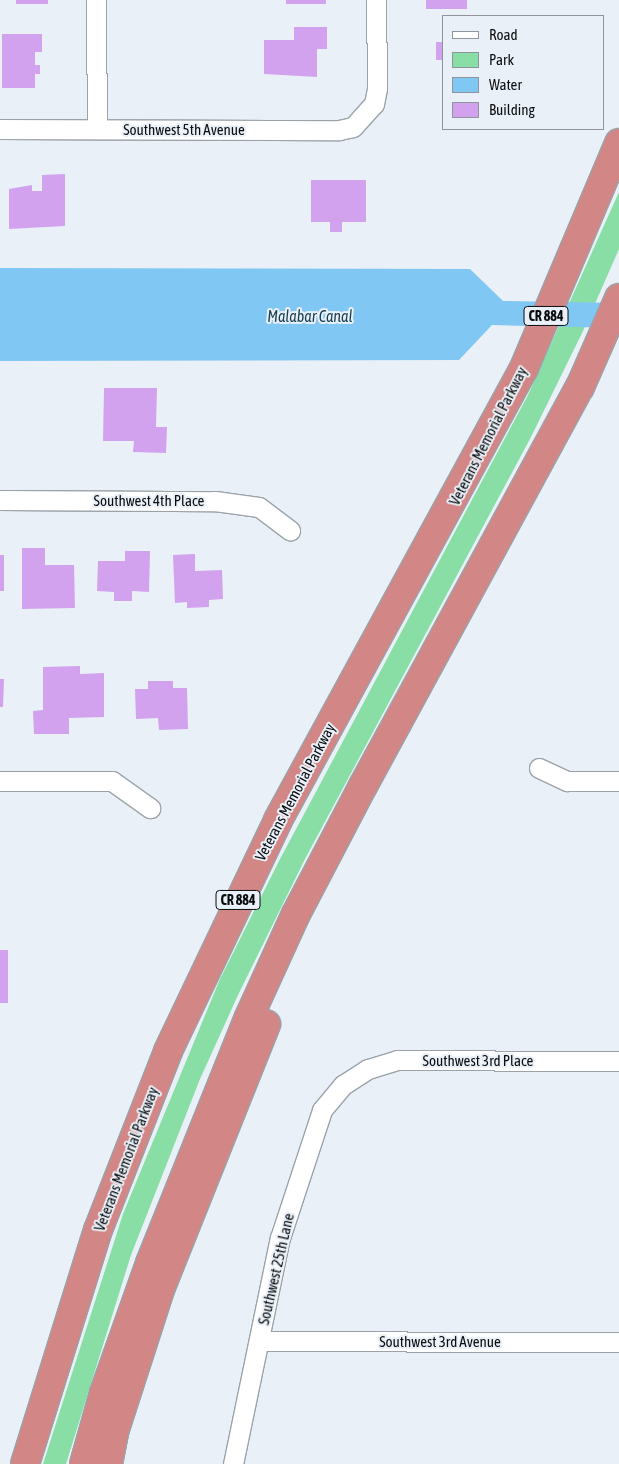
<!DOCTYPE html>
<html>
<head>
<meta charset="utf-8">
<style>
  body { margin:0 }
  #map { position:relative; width:619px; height:1464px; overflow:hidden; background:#e9f0f7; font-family:"Asap Condensed",sans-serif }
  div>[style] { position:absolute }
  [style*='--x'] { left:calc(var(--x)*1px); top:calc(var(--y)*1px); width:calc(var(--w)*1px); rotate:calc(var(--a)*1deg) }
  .green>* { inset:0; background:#88dea4 }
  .water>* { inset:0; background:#80c8f3 }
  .building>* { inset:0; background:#d2a2ef; transform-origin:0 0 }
  .roads { filter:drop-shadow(1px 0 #9ba3a9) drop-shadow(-1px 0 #9ba3a9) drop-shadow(0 1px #9ba3a9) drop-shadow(0 -1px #9ba3a9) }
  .minor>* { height:19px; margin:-9.5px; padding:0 9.5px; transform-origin:9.5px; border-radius:9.5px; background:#fff }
  .trunk>* { height:28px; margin:-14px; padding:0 14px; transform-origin:14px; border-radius:14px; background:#d28686 }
  span { translate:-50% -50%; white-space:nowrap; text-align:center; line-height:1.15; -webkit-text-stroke:4px #e9f0f7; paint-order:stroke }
  .shield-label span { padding:1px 4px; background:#e9f0f7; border:1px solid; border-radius:4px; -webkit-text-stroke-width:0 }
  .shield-label { font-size:14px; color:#0b0d10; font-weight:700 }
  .street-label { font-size:15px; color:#0b0d10 }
  .water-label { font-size:16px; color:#163e54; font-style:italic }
  .legend { position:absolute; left:442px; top:15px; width:162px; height:115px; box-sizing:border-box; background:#e9f0f7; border:1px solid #90959b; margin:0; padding:6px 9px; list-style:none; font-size:15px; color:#0b0d10 }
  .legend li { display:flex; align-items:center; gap:10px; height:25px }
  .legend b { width:25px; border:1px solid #90959b }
</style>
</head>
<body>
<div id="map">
  <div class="green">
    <i style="clip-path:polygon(619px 192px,619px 249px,583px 331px,531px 437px,305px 859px,238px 995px,200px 1079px,131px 1255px,66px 1464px,43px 1464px,123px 1214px,220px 979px,279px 861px,528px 395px)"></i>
  </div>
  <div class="water">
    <i style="clip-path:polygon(0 268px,470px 269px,503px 301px,619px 303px,619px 328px,492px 325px,459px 360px,0 361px)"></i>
  </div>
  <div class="building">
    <i style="left:16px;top:0;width:32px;height:4px"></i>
    <i style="left:286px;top:0;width:40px;height:4px"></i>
    <i style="left:426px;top:0;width:41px;height:9px"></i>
    <i style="clip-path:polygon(294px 27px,327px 27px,327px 49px,317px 49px,317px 77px,264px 74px,264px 40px,294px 40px)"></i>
    <i style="clip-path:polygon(2px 34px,42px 34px,42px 52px,35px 52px,35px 65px,40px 65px,40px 74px,35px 74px,35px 88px,2px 88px)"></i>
    <i style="left:436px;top:42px;width:7px;height:18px"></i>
    <i style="clip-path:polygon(65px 174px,65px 226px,9px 229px,9px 189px,32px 185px,32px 191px,42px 191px,42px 175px)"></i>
    <i style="clip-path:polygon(311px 180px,366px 180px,366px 222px,342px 222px,342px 232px,330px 232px,330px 222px,311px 222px)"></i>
    <i style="clip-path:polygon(104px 388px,157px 388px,156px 427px,167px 427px,166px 453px,133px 452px,134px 441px,103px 441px)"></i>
    <i style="clip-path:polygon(22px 548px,45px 548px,45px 565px,74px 565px,75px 608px,22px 609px)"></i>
    <i style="clip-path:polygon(125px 551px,150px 551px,149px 592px,132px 591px,132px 601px,114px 601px,114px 592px,97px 591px,98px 561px,125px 561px)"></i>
    <i style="clip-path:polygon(195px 554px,195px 571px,222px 570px,223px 599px,209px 600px,209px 607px,187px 608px,187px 602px,175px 603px,173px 555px)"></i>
    <i style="left:0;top:555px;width:4px;height:36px"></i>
    <i style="clip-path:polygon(80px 666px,80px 674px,104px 673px,104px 717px,69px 718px,69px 734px,34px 734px,33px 711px,43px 710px,43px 667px)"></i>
    <i style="clip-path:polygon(0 679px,4px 679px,3px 707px,0 707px)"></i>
    <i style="clip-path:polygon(148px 681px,173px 681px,173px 688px,187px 688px,188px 729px,159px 730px,158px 718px,136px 719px,135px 689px,148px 689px)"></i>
    <i style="left:0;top:950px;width:8px;height:53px"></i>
  </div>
  <div class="roads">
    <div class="minor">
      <i style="--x:96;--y:0;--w:129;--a:89.6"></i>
      <i style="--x:0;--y:129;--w:339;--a:0.2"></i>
      <i style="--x:339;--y:130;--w:14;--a:-12"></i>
      <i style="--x:353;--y:127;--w:31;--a:-48"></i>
      <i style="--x:374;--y:104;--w:15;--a:-79"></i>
      <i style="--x:377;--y:89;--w:89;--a:-90.6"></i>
      <i style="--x:0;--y:500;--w:215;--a:0.3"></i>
      <i style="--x:215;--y:501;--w:44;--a:7.8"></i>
      <i style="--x:259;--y:507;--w:39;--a:37"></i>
      <i style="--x:539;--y:768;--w:31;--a:25"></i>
      <i style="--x:567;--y:781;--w:52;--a:0"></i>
      <i style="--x:0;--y:781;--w:112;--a:0"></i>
      <i style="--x:112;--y:781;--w:47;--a:35.4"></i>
      <i style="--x:260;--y:1341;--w:359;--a:0.2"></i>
      <i style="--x:233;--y:1464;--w:231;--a:-78.3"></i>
      <i style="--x:280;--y:1238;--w:135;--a:-71.8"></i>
      <i style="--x:322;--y:1110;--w:33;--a:-50"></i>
      <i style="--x:343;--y:1085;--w:30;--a:-33"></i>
      <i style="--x:368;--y:1069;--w:30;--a:-17"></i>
      <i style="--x:397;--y:1060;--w:222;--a:0.3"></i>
    </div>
    <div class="trunk">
      <i style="--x:25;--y:1464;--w:245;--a:-72.7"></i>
      <i style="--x:98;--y:1230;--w:192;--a:-68.6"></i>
      <i style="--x:168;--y:1051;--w:256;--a:-64.5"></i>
      <i style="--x:278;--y:820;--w:515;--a:-61.44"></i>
      <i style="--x:524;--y:368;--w:244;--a:-67.1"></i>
      <i style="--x:84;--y:1464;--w:74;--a:-74.3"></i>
      <i style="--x:104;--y:1393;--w:138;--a:-70.5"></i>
      <i style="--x:150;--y:1263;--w:265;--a:-68.1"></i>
      <i style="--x:249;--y:1017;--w:113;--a:-65.5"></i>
      <i style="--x:296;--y:914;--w:144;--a:-62.4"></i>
      <i style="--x:363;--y:786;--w:454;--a:-61.5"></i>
      <i style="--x:580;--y:387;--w:97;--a:-66.3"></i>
      <i style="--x:108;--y:1464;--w:36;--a:-79"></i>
      <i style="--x:115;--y:1429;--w:149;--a:-72.1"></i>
      <i style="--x:161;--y:1287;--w:283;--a:-68.2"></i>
    </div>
  </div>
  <div class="shield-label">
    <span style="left:546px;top:316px">CR 884</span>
    <span style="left:238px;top:900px">CR 884</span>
  </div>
  <div class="street-label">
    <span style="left:184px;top:130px">Southwest 5th Avenue</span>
    <span style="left:488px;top:436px;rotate:-63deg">Veterans Memorial Parkway</span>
    <span style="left:149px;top:501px">Southwest 4th Place</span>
    <span style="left:295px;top:792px;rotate:-62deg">Veterans Memorial Parkway</span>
    <span style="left:478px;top:1061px">Southwest 3rd Place</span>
    <span style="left:126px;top:1159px;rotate:-69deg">Veterans Memorial Parkway</span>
    <span style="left:276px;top:1269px;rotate:-77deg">Southwest 25th Lane</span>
    <span style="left:440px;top:1342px">Southwest 3rd Avenue</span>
  </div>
  <div class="water-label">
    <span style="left:310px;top:316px">Malabar Canal</span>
  </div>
  <ul class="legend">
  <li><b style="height:6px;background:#fff"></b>Road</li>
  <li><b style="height:14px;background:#88dea4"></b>Park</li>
  <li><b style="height:14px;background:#80c8f3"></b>Water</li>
  <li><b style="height:14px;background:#d2a2ef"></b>Building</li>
  </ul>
</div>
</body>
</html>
